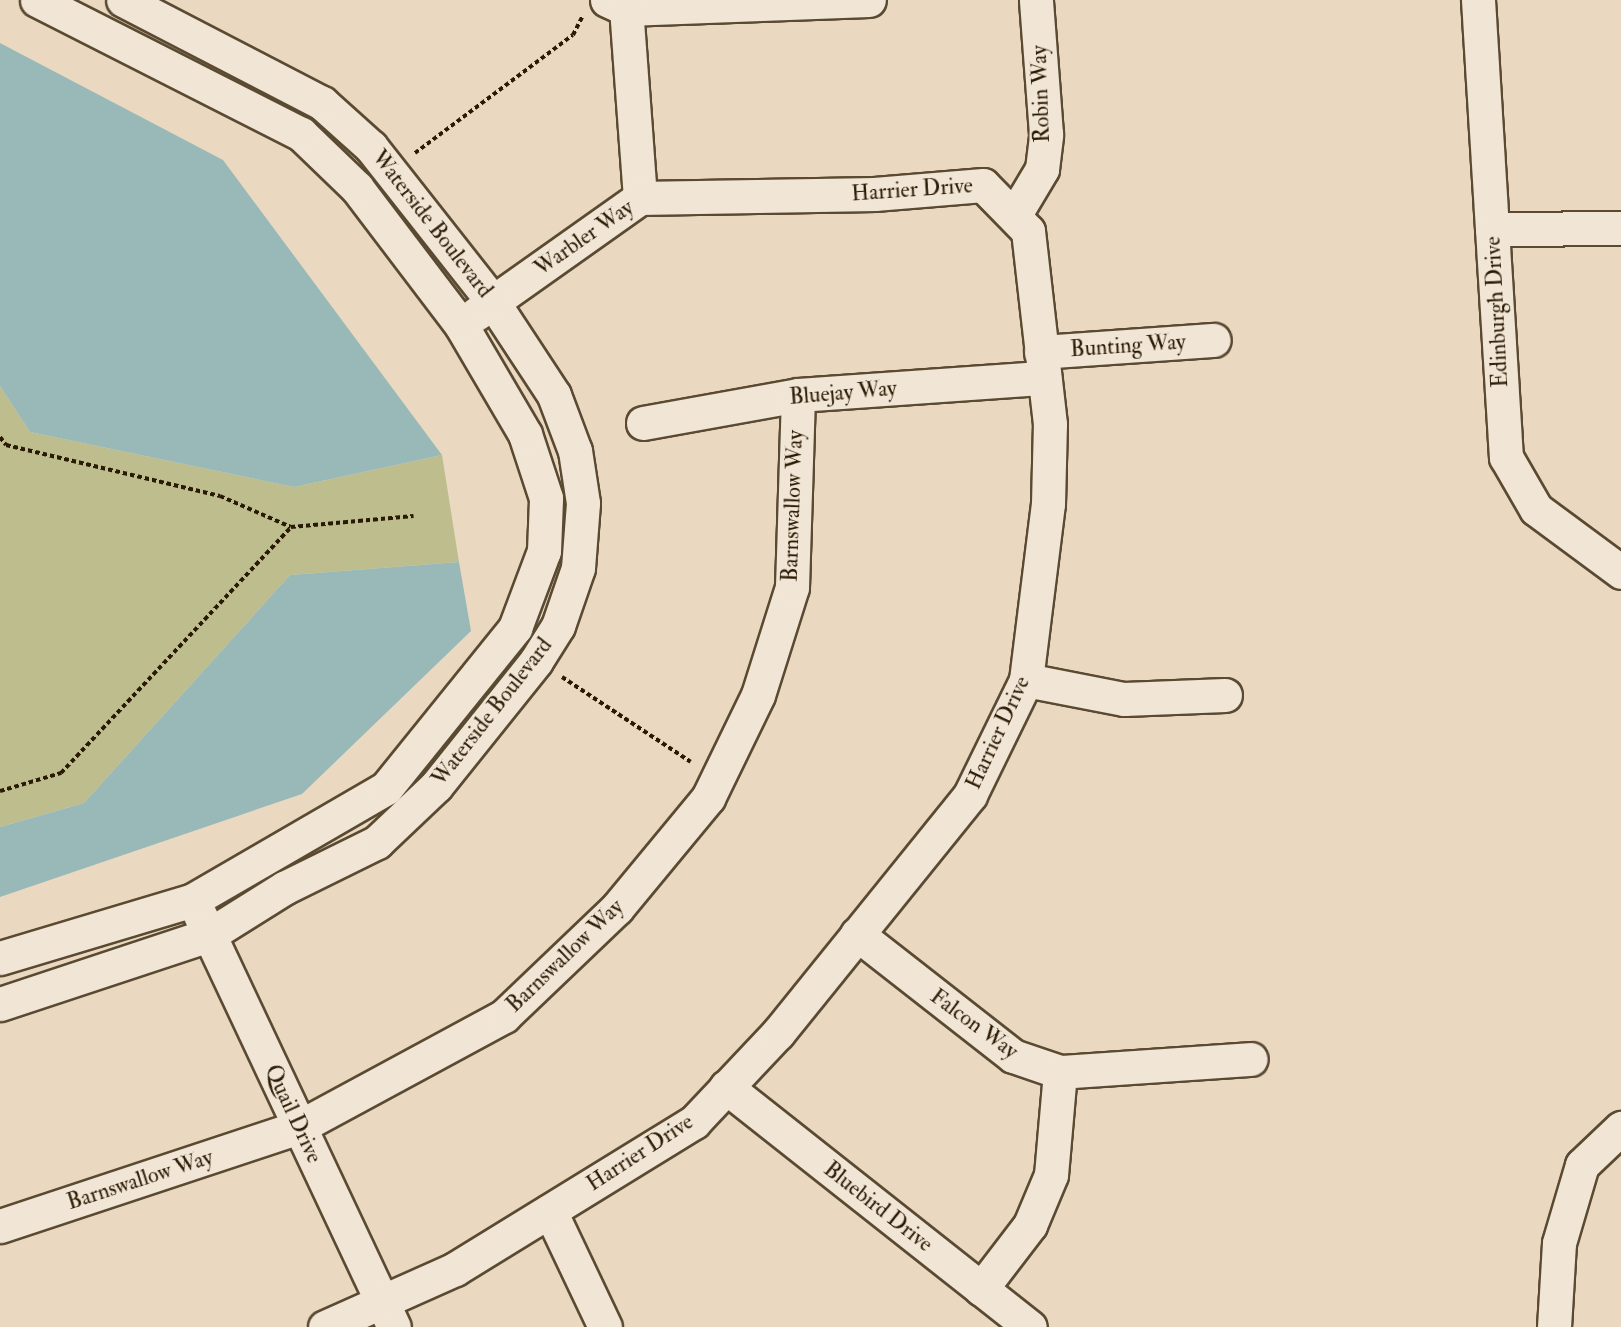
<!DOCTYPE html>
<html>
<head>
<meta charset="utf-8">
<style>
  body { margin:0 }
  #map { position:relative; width:1621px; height:1327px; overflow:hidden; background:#ead9c0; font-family:"IM FELL Double Pica",serif }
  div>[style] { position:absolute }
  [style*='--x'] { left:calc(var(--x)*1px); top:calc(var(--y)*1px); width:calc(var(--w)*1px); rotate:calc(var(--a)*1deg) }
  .green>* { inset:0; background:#bdbd8e }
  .water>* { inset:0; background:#99b9b8 }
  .path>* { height:4px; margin-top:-2px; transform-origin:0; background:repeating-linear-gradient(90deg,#2a1a03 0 4.5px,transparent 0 7.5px) }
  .roads { filter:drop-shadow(2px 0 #5a4a32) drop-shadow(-2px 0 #5a4a32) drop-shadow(0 2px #5a4a32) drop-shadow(0 -2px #5a4a32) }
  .minor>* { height:33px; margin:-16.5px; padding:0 16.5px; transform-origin:16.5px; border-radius:16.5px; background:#f1e6d6 }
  span { translate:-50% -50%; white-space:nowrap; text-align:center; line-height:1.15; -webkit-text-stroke:4.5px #f1e6d6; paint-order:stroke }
  .street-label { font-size:22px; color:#2a1a03 }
</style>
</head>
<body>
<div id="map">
  <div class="green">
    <i style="clip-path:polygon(0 386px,30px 432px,294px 487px,442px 455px,459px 562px,290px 575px,84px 803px,0 827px)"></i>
  </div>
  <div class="water">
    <i style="clip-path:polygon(0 43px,223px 160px,442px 455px,294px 487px,30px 432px,0 386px)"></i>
    <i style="clip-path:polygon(459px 562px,471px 631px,302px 794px,0 897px,0 827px,84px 803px,290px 575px)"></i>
  </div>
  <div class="path">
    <i style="--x:415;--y:153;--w:197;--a:-36.8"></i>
    <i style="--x:573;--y:35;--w:20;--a:-63"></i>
    <i style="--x:0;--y:437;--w:10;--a:53"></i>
    <i style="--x:6;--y:445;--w:220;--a:13.4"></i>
    <i style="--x:220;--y:496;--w:77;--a:23.6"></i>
    <i style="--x:291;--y:527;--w:123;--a:-5.1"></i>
    <i style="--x:562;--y:677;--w:154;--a:33.4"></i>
    <i style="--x:0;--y:791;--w:64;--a:-16.4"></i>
    <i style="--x:61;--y:773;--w:337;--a:-46.9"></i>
  </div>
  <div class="roads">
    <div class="minor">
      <i style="--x:607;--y:0;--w:21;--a:25"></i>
      <i style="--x:626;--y:9;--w:243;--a:-2.1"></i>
      <i style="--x:1478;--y:0;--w:458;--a:86.5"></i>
      <i style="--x:1506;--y:457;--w:60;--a:60"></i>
      <i style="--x:1536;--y:509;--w:106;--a:36.5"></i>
      <i style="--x:1014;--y:216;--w:55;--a:-59.2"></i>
      <i style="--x:1042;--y:169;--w:35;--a:-83"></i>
      <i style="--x:1046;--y:134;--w:134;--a:-94.3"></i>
      <i style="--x:1492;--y:229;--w:129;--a:-0.4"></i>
      <i style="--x:476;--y:314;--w:201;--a:-35.3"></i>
      <i style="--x:640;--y:198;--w:190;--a:-94.2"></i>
      <i style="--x:1041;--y:352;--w:173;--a:-4"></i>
      <i style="--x:643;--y:423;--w:158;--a:-10.2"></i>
      <i style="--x:798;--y:395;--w:247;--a:-4"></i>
      <i style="--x:1026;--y:680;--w:100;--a:11"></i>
      <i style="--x:1124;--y:699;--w:101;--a:-2.3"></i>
      <i style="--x:200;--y:915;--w:455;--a:64.8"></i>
      <i style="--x:857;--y:934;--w:198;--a:38"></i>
      <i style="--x:1013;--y:1056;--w:50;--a:18.8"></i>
      <i style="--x:1060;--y:1072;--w:191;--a:-3.9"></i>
      <i style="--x:0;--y:958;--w:202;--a:-16.7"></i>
      <i style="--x:193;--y:900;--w:223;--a:-30.1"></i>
      <i style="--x:386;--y:788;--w:206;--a:-51.1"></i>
      <i style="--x:515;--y:628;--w:82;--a:-69.4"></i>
      <i style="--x:544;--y:551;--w:53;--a:-87.8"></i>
      <i style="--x:546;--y:498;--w:67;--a:-108.2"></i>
      <i style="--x:525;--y:434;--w:126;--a:-120.4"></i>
      <i style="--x:461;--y:325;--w:172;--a:-127.2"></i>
      <i style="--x:357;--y:188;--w:78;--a:-136"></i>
      <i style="--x:301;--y:134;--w:296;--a:-153.1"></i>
      <i style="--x:0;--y:1004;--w:220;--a:-18.3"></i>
      <i style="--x:209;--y:935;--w:89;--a:-32.1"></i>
      <i style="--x:284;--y:888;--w:104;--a:-26.3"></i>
      <i style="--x:377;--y:842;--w:81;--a:-43.5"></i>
      <i style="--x:436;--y:786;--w:160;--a:-51.3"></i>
      <i style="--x:536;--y:661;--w:41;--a:-57.8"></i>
      <i style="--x:558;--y:626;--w:61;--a:-71"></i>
      <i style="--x:578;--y:568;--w:65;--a:-85.6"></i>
      <i style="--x:583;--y:503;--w:53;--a:-98.7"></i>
      <i style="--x:575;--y:451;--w:60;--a:-110.6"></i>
      <i style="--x:554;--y:395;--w:111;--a:-123.3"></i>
      <i style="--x:493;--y:302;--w:197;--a:-128.2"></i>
      <i style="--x:371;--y:147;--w:66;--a:-138.1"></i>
      <i style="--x:322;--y:103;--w:224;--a:-152.6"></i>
      <i style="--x:726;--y:1087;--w:387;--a:38.3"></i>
      <i style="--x:550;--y:1211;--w:128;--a:64.6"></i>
      <i style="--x:0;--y:1226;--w:315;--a:-18.3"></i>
      <i style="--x:299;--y:1127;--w:233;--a:-28.4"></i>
      <i style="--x:504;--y:1016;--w:156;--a:-43.7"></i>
      <i style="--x:617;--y:908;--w:143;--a:-50.4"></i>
      <i style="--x:708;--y:798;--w:114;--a:-64.1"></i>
      <i style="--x:758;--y:695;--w:113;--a:-72.5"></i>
      <i style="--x:792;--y:587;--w:192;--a:-88.2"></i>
      <i style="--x:981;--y:1289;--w:81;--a:-52.6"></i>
      <i style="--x:1030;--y:1225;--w:54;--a:-67.2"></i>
      <i style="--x:1051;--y:1175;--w:103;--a:-85"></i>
      <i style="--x:325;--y:1327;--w:142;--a:-24"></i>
      <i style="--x:455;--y:1269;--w:281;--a:-31.6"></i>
      <i style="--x:694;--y:1122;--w:122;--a:-46.7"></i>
      <i style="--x:778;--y:1033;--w:306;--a:-51.1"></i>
      <i style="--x:970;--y:795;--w:128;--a:-64"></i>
      <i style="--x:1026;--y:680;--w:177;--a:-82.9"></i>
      <i style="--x:1048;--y:504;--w:80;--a:-88.6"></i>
      <i style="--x:1050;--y:424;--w:194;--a:-96.5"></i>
      <i style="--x:1028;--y:231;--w:64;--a:-134.4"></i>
      <i style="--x:983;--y:185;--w:109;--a:175.3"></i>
      <i style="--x:874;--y:194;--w:234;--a:179"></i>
      <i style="--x:1554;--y:1327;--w:84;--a:-86.6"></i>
      <i style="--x:1559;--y:1243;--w:81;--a:-73.6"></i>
      <i style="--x:1582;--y:1165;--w:54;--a:-43.5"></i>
    </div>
  </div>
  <div class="street-label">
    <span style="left:1041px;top:94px;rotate:-92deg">Robin Way</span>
    <span style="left:912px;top:190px;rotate:-4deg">Harrier Drive</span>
    <span style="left:432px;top:224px;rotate:52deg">Waterside Boulevard</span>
    <span style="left:584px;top:238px;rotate:-35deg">Warbler Way</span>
    <span style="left:1497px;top:312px;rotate:-93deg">Edinburgh Drive</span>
    <span style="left:1128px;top:346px;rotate:-4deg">Bunting Way</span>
    <span style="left:843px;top:393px;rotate:-5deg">Bluejay Way</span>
    <span style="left:793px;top:506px;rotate:-88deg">Barnswallow Way</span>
    <span style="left:492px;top:712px;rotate:-52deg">Waterside Boulevard</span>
    <span style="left:998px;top:733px;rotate:-65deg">Harrier Drive</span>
    <span style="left:565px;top:956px;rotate:-44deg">Barnswallow Way</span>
    <span style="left:974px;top:1024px;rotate:36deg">Falcon Way</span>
    <span style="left:293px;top:1114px;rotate:65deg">Quail Drive</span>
    <span style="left:640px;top:1153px;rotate:-33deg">Harrier Drive</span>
    <span style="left:140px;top:1180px;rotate:-18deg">Barnswallow Way</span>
    <span style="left:878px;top:1207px;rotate:38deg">Bluebird Drive</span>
  </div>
</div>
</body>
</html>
